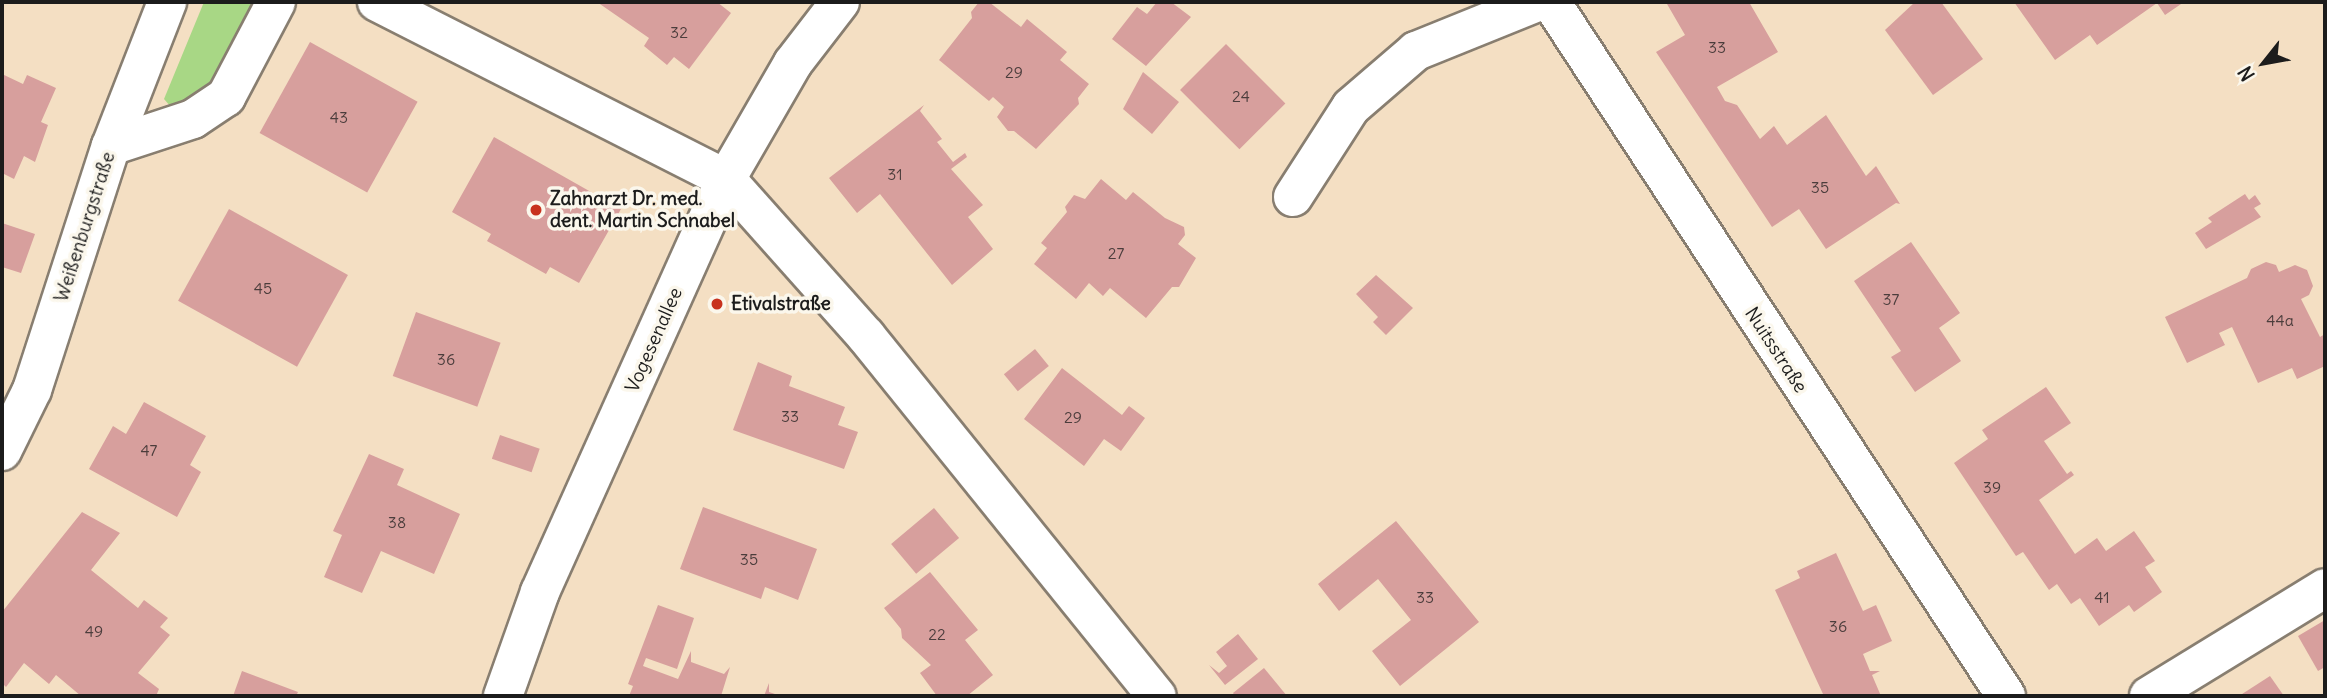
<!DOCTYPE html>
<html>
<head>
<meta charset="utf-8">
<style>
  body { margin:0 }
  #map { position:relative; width:2327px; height:698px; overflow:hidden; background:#f4dfc3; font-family:Delius,sans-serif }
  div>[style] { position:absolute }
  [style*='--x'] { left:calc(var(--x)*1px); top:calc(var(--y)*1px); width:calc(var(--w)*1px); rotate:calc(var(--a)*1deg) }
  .green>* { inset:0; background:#a8d785 }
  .building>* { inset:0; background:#d79f9d; transform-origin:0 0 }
  .roads { filter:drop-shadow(2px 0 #887e70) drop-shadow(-2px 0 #887e70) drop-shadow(0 2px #887e70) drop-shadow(0 -2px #887e70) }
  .street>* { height:38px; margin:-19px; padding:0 19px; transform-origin:19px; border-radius:19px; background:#fff }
  .dots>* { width:19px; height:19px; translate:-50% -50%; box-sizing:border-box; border:4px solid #fbf7ec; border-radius:50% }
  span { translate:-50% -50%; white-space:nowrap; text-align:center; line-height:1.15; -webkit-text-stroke:7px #fbf7ec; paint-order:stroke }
  .number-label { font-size:16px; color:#4b3d3c }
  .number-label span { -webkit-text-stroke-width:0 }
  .poi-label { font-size:19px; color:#1c1c1c; font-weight:700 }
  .left { translate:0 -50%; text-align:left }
  .street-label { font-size:19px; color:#1c1c1c }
  .frame { position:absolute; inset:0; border:4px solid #1c1c1c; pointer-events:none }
  .north { position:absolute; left:2229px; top:28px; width:70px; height:70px; -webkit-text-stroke:5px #fbf7ec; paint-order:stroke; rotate:239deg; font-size:19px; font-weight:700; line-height:28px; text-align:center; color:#1c1c1c }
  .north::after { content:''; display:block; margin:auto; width:24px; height:32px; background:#1c1c1c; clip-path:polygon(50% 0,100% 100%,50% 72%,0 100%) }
</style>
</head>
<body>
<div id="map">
  <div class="green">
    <i style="clip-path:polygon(204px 2px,268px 2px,205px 90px,171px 107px,164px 99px)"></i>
  </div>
  <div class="building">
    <i style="clip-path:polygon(597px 2px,717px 2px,731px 13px,689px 69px,674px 57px,667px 65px,644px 46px,649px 38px)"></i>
    <i style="clip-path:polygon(979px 2px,989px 2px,1021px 27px,1027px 19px,1067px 52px,1060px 60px,1089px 84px,1078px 98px,1079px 104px,1036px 149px,1014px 131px,1008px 131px,997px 117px,1004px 107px,993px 97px,989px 101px,939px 60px,972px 18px,971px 12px)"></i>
    <i style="clip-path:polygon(1157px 2px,1171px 2px,1191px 17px,1146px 66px,1112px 39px,1137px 7px,1147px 14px)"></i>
    <i style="clip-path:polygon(1671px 2px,1749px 2px,1778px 52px,1717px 87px,1725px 101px,1737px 105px,1760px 139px,1774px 126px,1787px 145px,1826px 115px,1866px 176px,1876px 166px,1900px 204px,1896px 203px,1826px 249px,1799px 209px,1772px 227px,1656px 52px,1685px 35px,1667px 4px)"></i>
    <i style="clip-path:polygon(1915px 2px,1941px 2px,1983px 59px,1933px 95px,1885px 30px)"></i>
    <i style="clip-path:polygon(2014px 2px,2184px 2px,2165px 15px,2157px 3px,2097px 45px,2090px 35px,2055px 60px)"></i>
    <i style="left:310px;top:42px;width:123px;height:104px;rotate:29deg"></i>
    <i style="left:1226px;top:44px;width:84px;height:65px;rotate:45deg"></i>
    <i style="clip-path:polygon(1143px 72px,1179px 102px,1152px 134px,1123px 109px)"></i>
    <i style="clip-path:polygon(2px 74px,23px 84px,27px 75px,56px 88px,41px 122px,48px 125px,35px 162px,24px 156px,14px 179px,2px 173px)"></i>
    <i style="clip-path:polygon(924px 105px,920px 111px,942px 139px,937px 142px,953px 162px,965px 153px,967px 157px,951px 169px,983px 205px,968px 217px,993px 249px,952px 285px,880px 194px,857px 213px,829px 178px)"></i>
    <i style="clip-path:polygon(494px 137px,621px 209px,579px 283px,550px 267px,546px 274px,487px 241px,491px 234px,452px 212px)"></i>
    <i style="clip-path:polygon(1101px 179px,1126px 200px,1133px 192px,1165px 218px,1184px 227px,1185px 235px,1178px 244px,1196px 258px,1179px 287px,1172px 287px,1146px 318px,1110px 288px,1103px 296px,1089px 283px,1076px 299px,1034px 264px,1047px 248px,1041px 243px,1067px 212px,1065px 207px,1074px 195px,1085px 199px)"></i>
    <i style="clip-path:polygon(2245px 194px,2249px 200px,2255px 195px,2261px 204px,2254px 208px,2261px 217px,2206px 249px,2195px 233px,2212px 222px,2208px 218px)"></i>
    <i style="left:229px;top:209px;width:136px;height:105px;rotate:29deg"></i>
    <i style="clip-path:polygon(2px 223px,35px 234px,21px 273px,2px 267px)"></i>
    <i style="clip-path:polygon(1911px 242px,1960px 313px,1939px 328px,1961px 361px,1915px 392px,1891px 357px,1901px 351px,1854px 281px)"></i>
    <i style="clip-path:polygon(2266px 262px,2276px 265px,2279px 272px,2295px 265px,2307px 270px,2313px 286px,2309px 295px,2301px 299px,2320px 337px,2325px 334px,2325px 366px,2297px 379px,2292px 368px,2258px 383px,2232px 327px,2219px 333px,2225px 345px,2187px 363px,2165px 317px,2247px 278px,2251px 269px)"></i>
    <i style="clip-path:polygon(1376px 275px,1413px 308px,1386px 335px,1373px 322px,1378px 317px,1356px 294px)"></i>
    <i style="left:416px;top:312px;width:90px;height:68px;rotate:20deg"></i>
    <i style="left:1035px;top:349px;width:22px;height:40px;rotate:51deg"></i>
    <i style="clip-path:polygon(758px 362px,792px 376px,789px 386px,845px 407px,838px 425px,858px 432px,844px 469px,733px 430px)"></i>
    <i style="clip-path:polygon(1062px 368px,1122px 415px,1129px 406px,1145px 418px,1121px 451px,1104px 439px,1084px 466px,1024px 419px)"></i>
    <i style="clip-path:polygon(2046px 387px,2071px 423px,2044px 441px,2067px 474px,2071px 471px,2074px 475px,2039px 500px,2075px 554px,2097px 538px,2106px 551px,2134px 531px,2155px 561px,2145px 567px,2162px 592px,2134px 612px,2129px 605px,2099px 626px,2080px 598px,2071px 604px,2057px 584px,2049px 590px,2023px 552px,2016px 556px,1954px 463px,1988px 439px,1982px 430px)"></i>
    <i style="clip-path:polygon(144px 402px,206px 436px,190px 465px,201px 472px,177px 517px,89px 469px,113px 426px,126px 434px)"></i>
    <i style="left:500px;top:435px;width:42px;height:25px;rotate:19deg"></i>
    <i style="clip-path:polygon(369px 454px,404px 469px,397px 485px,460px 514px,434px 574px,381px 551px,362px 593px,324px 577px,342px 535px,333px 531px)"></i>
    <i style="clip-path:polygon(703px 507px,817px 549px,798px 600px,765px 587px,761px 599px,680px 569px)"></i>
    <i style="left:934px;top:508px;width:39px;height:56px;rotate:50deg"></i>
    <i style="clip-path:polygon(82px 512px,120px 533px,91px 570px,138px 608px,144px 600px,168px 618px,160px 627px,170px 635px,138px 673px,159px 689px,156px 696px,81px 696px,56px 675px,49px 684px,24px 663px,6px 687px,2px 683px,2px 612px)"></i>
    <i style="clip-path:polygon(1396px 521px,1479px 622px,1400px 686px,1372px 651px,1411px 620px,1378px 579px,1339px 611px,1318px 584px)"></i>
    <i style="clip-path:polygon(1836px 553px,1863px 611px,1876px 605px,1892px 641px,1863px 654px,1870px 671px,1880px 671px,1872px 675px,1881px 696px,1819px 696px,1823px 694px,1775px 590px,1800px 578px,1797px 571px)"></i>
    <i style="clip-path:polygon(930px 572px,978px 630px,965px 640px,993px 675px,967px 696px,937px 696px,920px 673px,931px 665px,902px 638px,901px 629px,884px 608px)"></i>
    <i style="clip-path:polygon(658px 605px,694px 618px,677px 669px,646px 658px,643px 666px,678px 679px,691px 651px,691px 662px,724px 674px,730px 667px,721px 696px,629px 696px,633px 686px,628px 684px)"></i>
    <i style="clip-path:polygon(2325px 620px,2325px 667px,2318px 671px,2298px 636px)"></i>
    <i style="clip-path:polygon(1238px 634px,1258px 659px,1225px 685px,1209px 665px,1219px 673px,1227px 666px,1216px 652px)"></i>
    <i style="clip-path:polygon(1264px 668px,1287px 696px,1235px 696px,1233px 693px)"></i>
    <i style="clip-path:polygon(242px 671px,298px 692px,296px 696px,233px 696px)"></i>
    <i style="clip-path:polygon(2270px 676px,2284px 696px,2239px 696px)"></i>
    <i style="clip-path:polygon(769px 683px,769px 692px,781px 696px,764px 696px)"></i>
  </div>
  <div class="roads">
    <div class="street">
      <i style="--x:377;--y:2;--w:391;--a:26.9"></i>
      <i style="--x:726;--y:179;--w:210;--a:48.3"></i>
      <i style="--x:866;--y:336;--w:463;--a:51.1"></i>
      <i style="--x:1551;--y:2;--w:830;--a:56.75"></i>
      <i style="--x:111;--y:146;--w:86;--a:-18.2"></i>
      <i style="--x:193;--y:119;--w:40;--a:-34"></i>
      <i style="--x:226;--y:97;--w:107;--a:-62.2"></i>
      <i style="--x:1293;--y:197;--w:107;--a:-57.2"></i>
      <i style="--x:1351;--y:107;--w:86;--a:-40.7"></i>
      <i style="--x:1416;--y:51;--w:131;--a:-22"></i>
      <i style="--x:2;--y:451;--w:68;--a:-63.8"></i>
      <i style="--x:32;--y:390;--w:256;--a:-72.1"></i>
      <i style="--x:111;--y:146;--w:155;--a:-68.7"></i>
      <i style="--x:503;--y:696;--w:110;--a:-70.4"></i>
      <i style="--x:540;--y:592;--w:453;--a:-65.8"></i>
      <i style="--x:726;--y:179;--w:134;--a:-60"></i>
      <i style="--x:793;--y:63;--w:77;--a:-52.4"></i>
      <i style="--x:2149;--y:696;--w:206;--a:-31.5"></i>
    </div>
  </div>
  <div class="dots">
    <i style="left:536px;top:210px;background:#c8321e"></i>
    <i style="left:717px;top:304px;background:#c8321e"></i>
  </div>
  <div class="number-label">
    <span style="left:679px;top:32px">32</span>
    <span style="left:1717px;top:47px">33</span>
    <span style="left:1014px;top:72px">29</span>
    <span style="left:1241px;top:96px">24</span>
    <span style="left:339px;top:117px">43</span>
    <span style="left:895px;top:174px">31</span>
    <span style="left:1820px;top:187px">35</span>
    <span style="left:1116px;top:253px">27</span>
    <span style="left:263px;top:288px">45</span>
    <span style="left:1891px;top:299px">37</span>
    <span style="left:2280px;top:320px">44a</span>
    <span style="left:446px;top:359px">36</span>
    <span style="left:790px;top:416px">33</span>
    <span style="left:1073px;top:417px">29</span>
    <span style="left:149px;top:450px">47</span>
    <span style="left:1992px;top:487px">39</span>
    <span style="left:397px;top:522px">38</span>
    <span style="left:749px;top:559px">35</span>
    <span style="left:1425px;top:597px">33</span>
    <span style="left:2102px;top:597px">41</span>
    <span style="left:1838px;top:626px">36</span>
    <span style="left:94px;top:631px">49</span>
    <span style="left:937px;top:634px">22</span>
  </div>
  <div class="poi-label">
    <span class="left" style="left:550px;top:210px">Zahnarzt Dr. med.<br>dent. Martin Schnabel</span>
    <span class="left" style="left:731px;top:304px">Etivalstraße</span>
  </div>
  <div class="street-label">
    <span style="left:85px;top:227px;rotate:-72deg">Weißenburgstraße</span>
    <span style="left:654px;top:340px;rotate:-66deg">Vogesenallee</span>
    <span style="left:1776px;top:350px;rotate:57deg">Nuitsstraße</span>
  </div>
  <div class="frame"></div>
  <div class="north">N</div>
</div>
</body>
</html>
